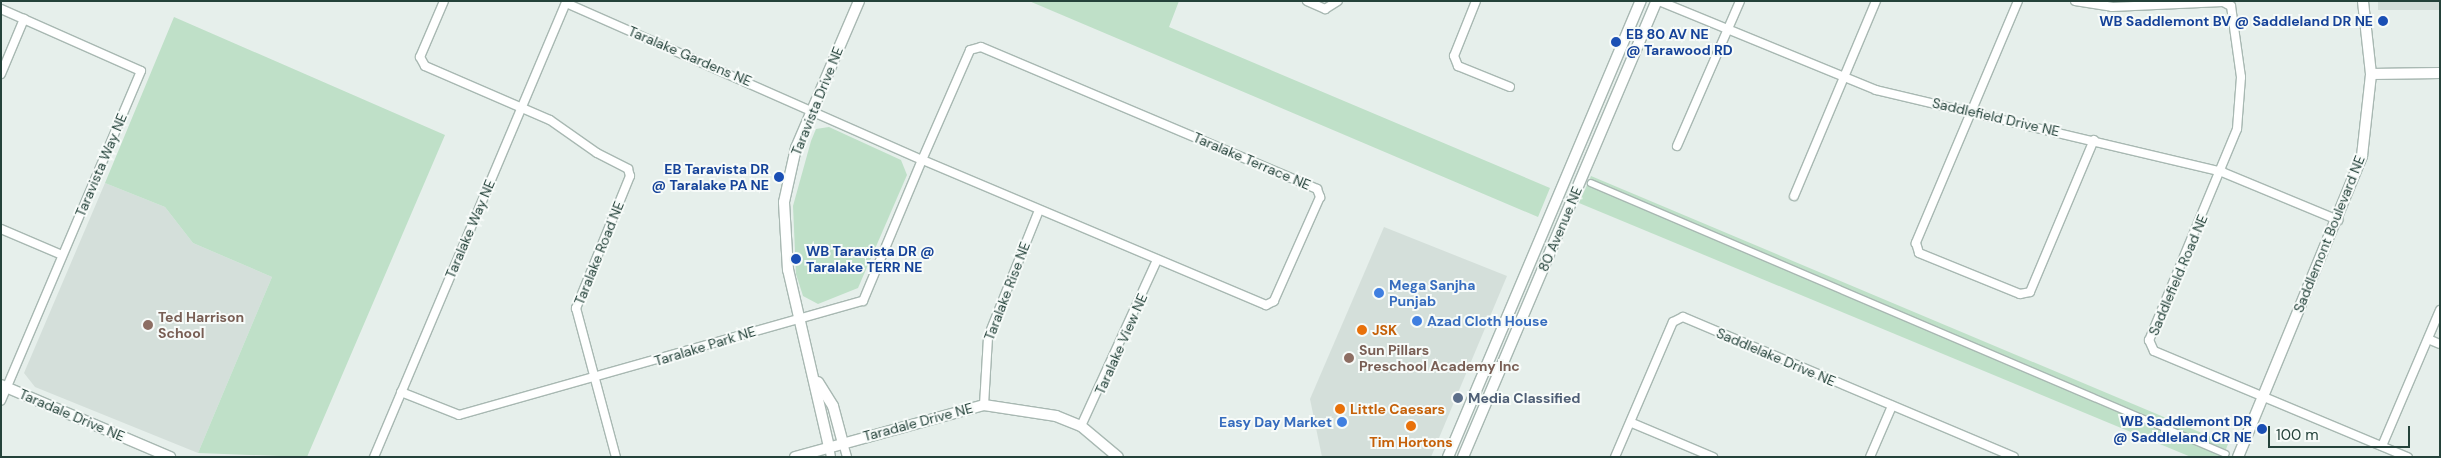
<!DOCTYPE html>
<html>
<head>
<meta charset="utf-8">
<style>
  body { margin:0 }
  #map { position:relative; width:2441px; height:458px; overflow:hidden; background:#e6efeb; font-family:"DM Sans",sans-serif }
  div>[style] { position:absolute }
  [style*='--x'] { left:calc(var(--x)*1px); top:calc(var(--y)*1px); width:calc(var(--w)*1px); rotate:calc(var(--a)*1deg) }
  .built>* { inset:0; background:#d4dfda; transform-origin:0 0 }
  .green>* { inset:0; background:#bfe0c8 }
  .roads { filter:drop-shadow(1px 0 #a8b8b2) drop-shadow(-1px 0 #a8b8b2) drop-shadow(0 1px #a8b8b2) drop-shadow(0 -1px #a8b8b2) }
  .pedestrian>* { height:5.5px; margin:-2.75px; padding:0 2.75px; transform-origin:2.75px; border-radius:2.75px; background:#fff }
  .minor>* { height:8px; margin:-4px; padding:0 4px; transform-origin:4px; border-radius:4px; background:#fff }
  .tertiary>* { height:10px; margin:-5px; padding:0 5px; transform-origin:5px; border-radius:5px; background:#fff }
  .dots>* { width:14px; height:14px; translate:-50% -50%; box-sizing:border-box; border:2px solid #f7fbf9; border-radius:50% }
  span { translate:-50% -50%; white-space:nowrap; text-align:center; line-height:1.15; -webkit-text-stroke:4px #f7fbf9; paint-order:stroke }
  .transit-label { font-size:14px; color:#164399; font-weight:700 }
  .right { translate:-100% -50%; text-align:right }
  .left { translate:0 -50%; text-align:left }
  .street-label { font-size:14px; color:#24423a }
  .shop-label { font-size:14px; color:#366cbe; font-weight:700 }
  .education-label { font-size:14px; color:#785e54; font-weight:700 }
  .food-label { font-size:14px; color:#c56008; font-weight:700 }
  .service-label { font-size:14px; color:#4e5e75; font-weight:700 }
  .frame { position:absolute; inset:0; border:2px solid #24423a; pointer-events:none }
  .scale { position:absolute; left:2268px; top:426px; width:142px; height:22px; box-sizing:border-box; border:2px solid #24423a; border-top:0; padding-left:6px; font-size:15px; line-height:18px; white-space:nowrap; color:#24423a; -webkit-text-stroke:4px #f7fbf9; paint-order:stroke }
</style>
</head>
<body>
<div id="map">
  <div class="built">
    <i style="left:2378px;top:1px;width:62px;height:9px"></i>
    <i style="clip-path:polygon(105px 183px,165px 207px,193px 243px,272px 277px,198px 453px,35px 387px,24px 373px)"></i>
    <i style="clip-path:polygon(1384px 227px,1507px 276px,1431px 457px,1322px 457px,1310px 399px)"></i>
  </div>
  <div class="green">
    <i style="clip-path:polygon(1029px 1px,1179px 1px,1169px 27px,1550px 188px,1538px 217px)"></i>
    <i style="clip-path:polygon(174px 17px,445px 135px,307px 457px,198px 453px,272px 277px,193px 243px,165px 207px,105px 183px)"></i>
    <i style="clip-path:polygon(829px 127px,901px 160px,907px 175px,858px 288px,818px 304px,803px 296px,796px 274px,793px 206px,811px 141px,816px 129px)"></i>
    <i style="clip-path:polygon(1591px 176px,2228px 444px,2223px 457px,2191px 457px,1579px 203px)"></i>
  </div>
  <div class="roads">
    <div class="pedestrian">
      <i style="--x:1591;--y:183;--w:690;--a:23.11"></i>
    </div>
    <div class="minor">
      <i style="--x:444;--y:1;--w:61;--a:113.2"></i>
      <i style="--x:420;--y:57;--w:10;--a:61"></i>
      <i style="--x:425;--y:66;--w:136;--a:23.4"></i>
      <i style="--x:550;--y:120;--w:57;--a:35.1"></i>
      <i style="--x:597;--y:153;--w:35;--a:27"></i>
      <i style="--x:628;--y:169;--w:7;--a:74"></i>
      <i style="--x:630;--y:176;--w:143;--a:112.2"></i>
      <i style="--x:576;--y:308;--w:154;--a:75"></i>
      <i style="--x:1307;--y:1;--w:20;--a:24"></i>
      <i style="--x:1325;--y:9;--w:15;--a:-32"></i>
      <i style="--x:1476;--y:1;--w:59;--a:111.8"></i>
      <i style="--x:1454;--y:56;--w:11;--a:68"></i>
      <i style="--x:1458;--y:66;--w:56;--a:22"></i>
      <i style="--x:1659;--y:1;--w:235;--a:22.3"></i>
      <i style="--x:1876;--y:90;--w:356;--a:13.3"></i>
      <i style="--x:2222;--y:172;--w:126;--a:22.5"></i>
      <i style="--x:2018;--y:1;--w:263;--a:112.9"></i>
      <i style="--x:1916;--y:243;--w:10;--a:73"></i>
      <i style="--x:1919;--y:253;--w:109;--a:22.1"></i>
      <i style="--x:2020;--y:294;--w:10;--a:-11"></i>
      <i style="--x:2030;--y:292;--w:165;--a:-67.2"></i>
      <i style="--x:2075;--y:1;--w:37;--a:9"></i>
      <i style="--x:2112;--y:7;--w:111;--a:-2.6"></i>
      <i style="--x:2223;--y:2;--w:9;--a:27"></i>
      <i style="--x:2231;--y:6;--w:72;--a:82"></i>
      <i style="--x:2241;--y:77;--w:52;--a:94.4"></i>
      <i style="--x:2237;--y:129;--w:229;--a:112.6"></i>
      <i style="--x:2149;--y:340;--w:12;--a:66"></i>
      <i style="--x:2154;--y:351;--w:275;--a:22.7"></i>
      <i style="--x:1;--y:9;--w:153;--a:23.9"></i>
      <i style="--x:141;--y:71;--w:358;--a:113"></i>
      <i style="--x:1;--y:74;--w:60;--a:-67.3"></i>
      <i style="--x:1677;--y:146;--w:158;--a:-66.5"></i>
      <i style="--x:1794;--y:196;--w:212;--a:-67.2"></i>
      <i style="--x:1;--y:229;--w:66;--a:23.1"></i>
      <i style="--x:2428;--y:339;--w:13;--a:23"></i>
      <i style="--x:401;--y:392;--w:62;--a:21.6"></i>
      <i style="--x:459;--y:415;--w:420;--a:-15.8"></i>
      <i style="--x:863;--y:301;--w:153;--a:-67.3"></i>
      <i style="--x:922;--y:160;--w:120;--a:-66.4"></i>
      <i style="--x:970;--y:50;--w:11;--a:-15"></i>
      <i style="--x:981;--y:47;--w:365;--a:22.9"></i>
      <i style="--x:1317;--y:189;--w:9;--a:69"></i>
      <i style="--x:1320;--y:197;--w:114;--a:113.9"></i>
      <i style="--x:1274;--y:301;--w:9;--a:153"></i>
      <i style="--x:1266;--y:305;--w:373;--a:-157.1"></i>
      <i style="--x:922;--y:160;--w:389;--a:-156.2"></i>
      <i style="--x:984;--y:405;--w:68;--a:-86.6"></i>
      <i style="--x:988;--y:337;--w:137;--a:-68.1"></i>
      <i style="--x:1632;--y:423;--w:88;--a:22.8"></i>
      <i style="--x:1081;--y:426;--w:183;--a:-65.4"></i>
      <i style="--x:843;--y:443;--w:15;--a:74"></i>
      <i style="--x:2382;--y:446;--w:148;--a:-66.9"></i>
      <i style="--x:829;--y:447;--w:10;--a:79"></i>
      <i style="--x:374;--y:457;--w:495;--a:-67.1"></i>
      <i style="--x:1615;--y:457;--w:147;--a:-66.8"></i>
      <i style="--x:1673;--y:322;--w:11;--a:-27"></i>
      <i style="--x:1683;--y:317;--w:359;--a:22.9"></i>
      <i style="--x:1870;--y:457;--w:56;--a:-66.7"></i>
    </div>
    <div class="tertiary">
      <i style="--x:2371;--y:74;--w:69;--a:-0.8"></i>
      <i style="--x:818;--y:382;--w:28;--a:58"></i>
      <i style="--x:833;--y:406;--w:38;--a:75"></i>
      <i style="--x:1;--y:385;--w:184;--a:23.1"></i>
      <i style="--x:829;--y:447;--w:182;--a:-103"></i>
      <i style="--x:788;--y:270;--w:68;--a:-93.4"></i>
      <i style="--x:784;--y:202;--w:55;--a:-77.5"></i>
      <i style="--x:796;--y:148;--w:160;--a:-66.8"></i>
      <i style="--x:795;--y:457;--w:196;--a:-15.4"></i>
      <i style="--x:984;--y:405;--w:73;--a:8.7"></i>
      <i style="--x:1056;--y:416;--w:27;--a:22"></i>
      <i style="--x:1081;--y:426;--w:48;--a:40"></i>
      <i style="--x:1448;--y:457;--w:495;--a:-67.1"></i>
      <i style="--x:1463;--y:457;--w:496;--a:-67"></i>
      <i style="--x:2238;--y:457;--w:326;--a:-67.6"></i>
      <i style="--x:2362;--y:156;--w:82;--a:-83.7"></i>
      <i style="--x:2371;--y:74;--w:73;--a:-96.3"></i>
    </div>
  </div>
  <div class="dots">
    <i style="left:2383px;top:21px;background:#1a4fb4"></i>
    <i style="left:1616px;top:42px;background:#1a4fb4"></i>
    <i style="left:779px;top:177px;background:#1a4fb4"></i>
    <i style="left:796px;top:259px;background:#1a4fb4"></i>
    <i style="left:1379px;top:293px;background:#3f7fe0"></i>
    <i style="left:1417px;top:321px;background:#3f7fe0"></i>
    <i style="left:148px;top:325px;background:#8d6e63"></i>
    <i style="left:1362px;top:330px;background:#e8710a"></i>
    <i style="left:1349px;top:358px;background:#8d6e63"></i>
    <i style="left:1458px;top:398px;background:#5c6f8a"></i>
    <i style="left:1340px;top:409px;background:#e8710a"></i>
    <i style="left:1342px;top:422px;background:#3f7fe0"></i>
    <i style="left:1411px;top:426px;background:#e8710a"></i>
    <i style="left:2262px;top:429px;background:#1a4fb4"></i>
  </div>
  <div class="transit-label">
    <span class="right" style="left:2373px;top:21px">WB Saddlemont BV @ Saddleland DR NE</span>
    <span class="left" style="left:1626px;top:42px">EB 80 AV NE<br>@ Tarawood RD</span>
    <span class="right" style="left:769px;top:177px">EB Taravista DR<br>@ Taralake PA NE</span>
    <span class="left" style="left:806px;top:259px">WB Taravista DR @<br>Taralake TERR NE</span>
    <span class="right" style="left:2252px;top:429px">WB Saddlemont DR<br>@ Saddleland CR NE</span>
  </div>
  <div class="street-label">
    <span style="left:690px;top:56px;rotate:23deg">Taralake Gardens NE</span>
    <span style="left:817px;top:101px;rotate:-68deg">Taravista Drive NE</span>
    <span style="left:1996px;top:117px;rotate:13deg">Saddlefield Drive NE</span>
    <span style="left:1252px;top:161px;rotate:23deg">Taralake Terrace NE</span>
    <span style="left:101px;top:165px;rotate:-67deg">Taravista Way NE</span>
    <span style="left:470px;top:229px;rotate:-67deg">Taralake Way NE</span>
    <span style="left:1560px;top:229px;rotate:-67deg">80 Avenue NE</span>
    <span style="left:2329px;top:234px;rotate:-68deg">Saddlemont Boulevard NE</span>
    <span style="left:599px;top:253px;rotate:-68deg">Taralake Road NE</span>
    <span style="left:2178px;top:275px;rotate:-67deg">Saddlefield Road NE</span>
    <span style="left:1007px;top:291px;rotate:-69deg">Taralake Rise NE</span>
    <span style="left:1121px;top:344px;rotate:-66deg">Taralake View NE</span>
    <span style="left:705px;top:346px;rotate:-17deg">Taralake Park NE</span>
    <span style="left:1776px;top:357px;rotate:23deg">Saddlelake Drive NE</span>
    <span style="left:72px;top:415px;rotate:23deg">Taradale Drive NE</span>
    <span style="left:918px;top:422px;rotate:-15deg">Taradale Drive NE</span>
  </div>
  <div class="shop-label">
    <span class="left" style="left:1389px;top:293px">Mega Sanjha<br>Punjab</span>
    <span class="left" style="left:1427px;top:321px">Azad Cloth House</span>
    <span class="right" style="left:1332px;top:422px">Easy Day Market</span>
  </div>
  <div class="education-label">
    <span class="left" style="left:158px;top:325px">Ted Harrison<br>School</span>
    <span class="left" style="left:1359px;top:358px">Sun Pillars<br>Preschool Academy Inc</span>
  </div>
  <div class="food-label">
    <span class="left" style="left:1372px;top:330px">JSK</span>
    <span class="left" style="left:1350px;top:409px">Little Caesars</span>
    <span style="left:1411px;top:442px">Tim Hortons</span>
  </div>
  <div class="service-label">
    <span class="left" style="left:1468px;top:398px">Media Classified</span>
  </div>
  <div class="frame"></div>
  <div class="scale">100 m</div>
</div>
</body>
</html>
